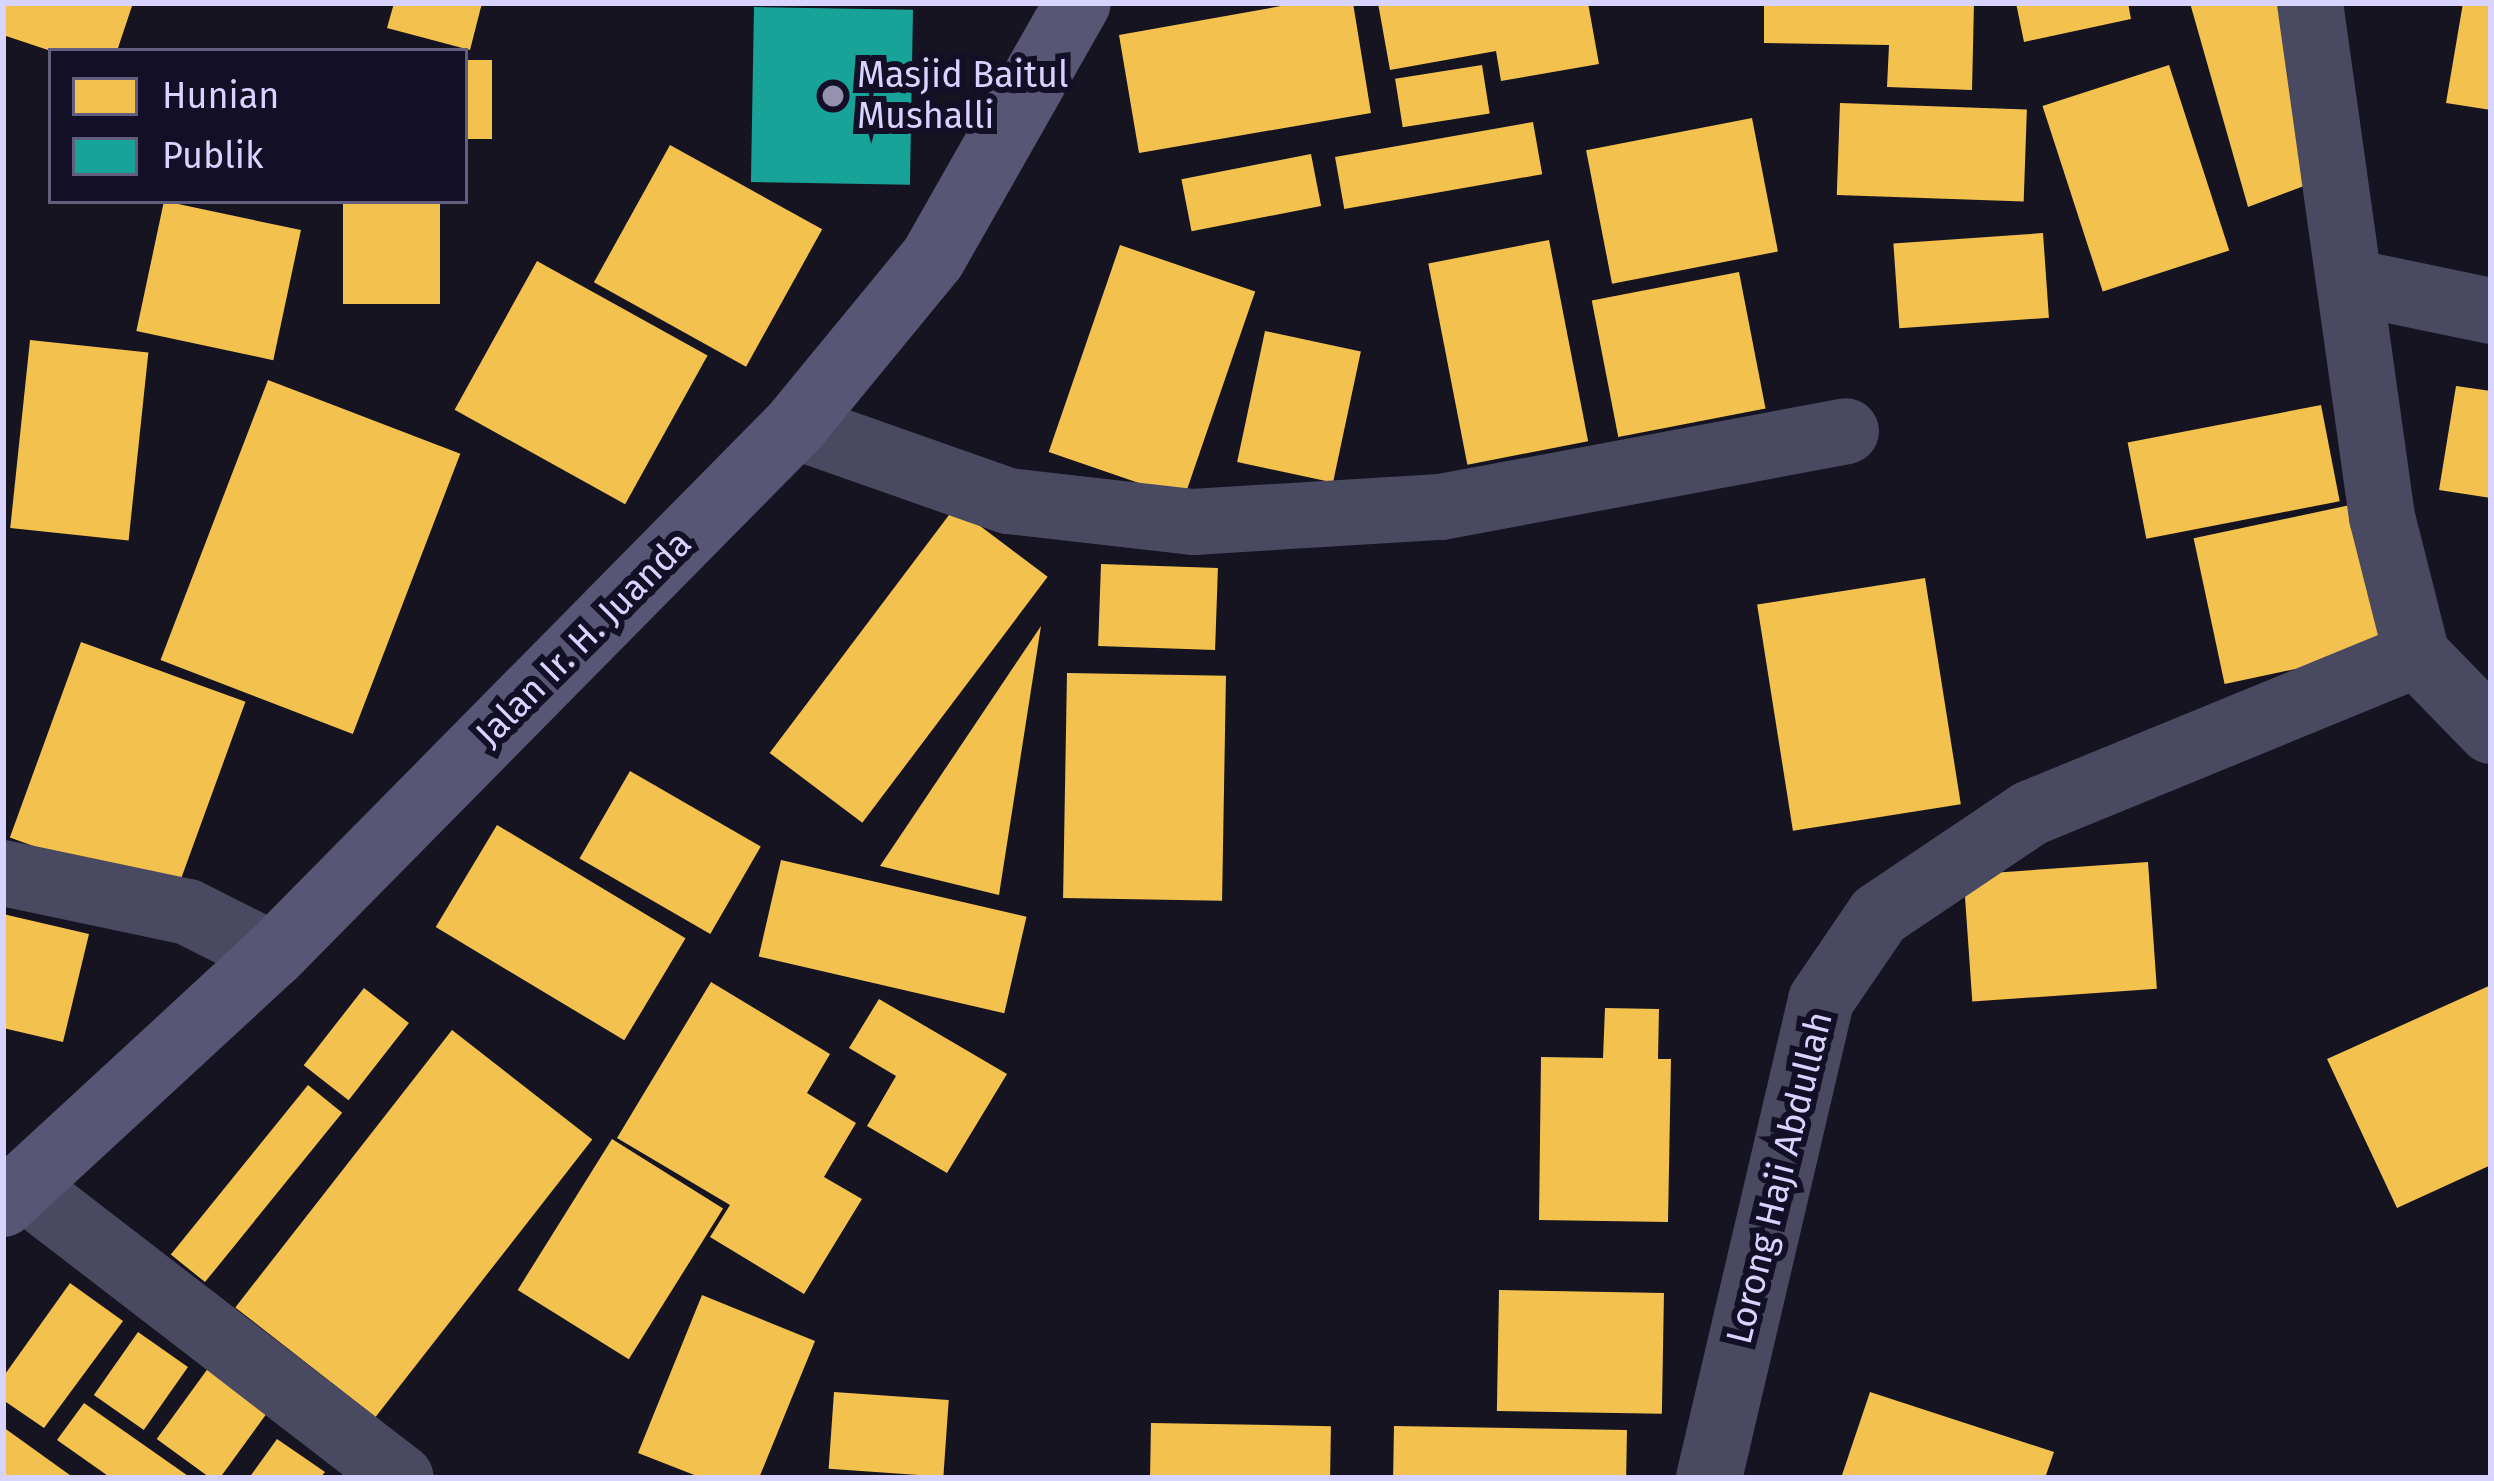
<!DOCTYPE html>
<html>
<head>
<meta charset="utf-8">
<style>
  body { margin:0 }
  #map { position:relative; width:2494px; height:1481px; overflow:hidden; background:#161421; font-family:"Fira Sans",sans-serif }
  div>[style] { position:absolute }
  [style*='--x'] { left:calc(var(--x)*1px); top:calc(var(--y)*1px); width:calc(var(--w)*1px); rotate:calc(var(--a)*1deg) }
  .homes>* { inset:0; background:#f2c14e; transform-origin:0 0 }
  .public>* { inset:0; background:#17a398; transform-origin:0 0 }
  .minor>* { height:66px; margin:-33px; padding:0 33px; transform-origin:33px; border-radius:33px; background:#4a4962 }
  .secondary>* { height:66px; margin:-33px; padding:0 33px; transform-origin:33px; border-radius:33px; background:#575674 }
  .dots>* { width:33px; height:33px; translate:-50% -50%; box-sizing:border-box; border:6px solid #130f26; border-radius:50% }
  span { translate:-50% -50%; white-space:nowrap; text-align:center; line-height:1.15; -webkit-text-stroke:12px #130f26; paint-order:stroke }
  .poi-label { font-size:36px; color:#d9d4ff }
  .left { translate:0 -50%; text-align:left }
  .street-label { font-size:36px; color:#d9d4ff }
  .frame { position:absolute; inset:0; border:6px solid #d9d4ff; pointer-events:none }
  .legend { position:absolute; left:48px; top:48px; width:420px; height:156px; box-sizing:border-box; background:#130f26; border:3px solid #625e7d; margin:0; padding:15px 21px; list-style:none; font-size:36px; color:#d9d4ff }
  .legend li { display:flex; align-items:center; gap:24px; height:60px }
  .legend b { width:60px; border:3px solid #625e7d }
</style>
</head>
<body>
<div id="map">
  <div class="homes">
    <i style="clip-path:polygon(3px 3px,133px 3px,117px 51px,51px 51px,3px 35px)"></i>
    <i style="clip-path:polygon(394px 3px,482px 3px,470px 50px,387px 28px)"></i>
    <i style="clip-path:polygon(1298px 3px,1353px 3px,1371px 113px,1139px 153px,1119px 35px)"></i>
    <i style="clip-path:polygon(1378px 3px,1588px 3px,1599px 64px,1501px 81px,1496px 51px,1390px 70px)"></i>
    <i style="clip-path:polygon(1764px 3px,1974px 3px,1972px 90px,1887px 87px,1889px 45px,1764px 43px)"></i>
    <i style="clip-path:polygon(2016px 3px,2128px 3px,2131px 19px,2024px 42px)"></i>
    <i style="clip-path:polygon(2190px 3px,2290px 3px,2320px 180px,2248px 207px)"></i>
    <i style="clip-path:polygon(2463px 3px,2491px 3px,2491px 110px,2446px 103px)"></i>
    <i style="left:465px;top:60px;width:27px;height:79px"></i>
    <i style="left:1482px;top:65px;width:49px;height:88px;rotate:81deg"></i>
    <i style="left:2169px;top:65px;width:195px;height:133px;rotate:72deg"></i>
    <i style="left:1840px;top:103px;width:187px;height:92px;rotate:2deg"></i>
    <i style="left:1752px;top:118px;width:136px;height:169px;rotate:79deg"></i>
    <i style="left:1533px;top:122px;width:53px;height:201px;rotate:80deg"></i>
    <i style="left:670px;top:145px;width:174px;height:157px;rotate:29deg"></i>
    <i style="left:1311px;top:154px;width:53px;height:132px;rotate:79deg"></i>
    <i style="left:164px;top:201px;width:140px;height:133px;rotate:12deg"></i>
    <i style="left:343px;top:201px;width:97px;height:103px"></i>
    <i style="left:2043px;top:233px;width:85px;height:150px;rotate:86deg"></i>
    <i style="left:1549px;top:240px;width:205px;height:123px;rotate:79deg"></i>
    <i style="left:1120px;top:245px;width:143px;height:219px;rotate:19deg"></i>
    <i style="left:537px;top:261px;width:195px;height:170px;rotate:29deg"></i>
    <i style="left:1739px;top:272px;width:139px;height:150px;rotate:79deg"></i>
    <i style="left:1265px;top:331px;width:98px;height:134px;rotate:12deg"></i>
    <i style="left:30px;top:340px;width:119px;height:189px;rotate:6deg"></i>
    <i style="left:268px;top:380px;width:206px;height:300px;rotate:21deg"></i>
    <i style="clip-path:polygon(2456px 386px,2491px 391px,2491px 498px,2439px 490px)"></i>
    <i style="left:2321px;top:405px;width:98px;height:197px;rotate:79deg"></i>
    <i style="left:2355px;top:504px;width:149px;height:165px;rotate:78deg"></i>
    <i style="left:955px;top:507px;width:116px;height:308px;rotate:37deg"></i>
    <i style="left:1101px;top:564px;width:117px;height:82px;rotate:2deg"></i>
    <i style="left:1925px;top:578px;width:229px;height:170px;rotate:81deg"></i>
    <i style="clip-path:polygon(1041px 626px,999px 895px,880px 866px)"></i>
    <i style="left:81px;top:642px;width:175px;height:208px;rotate:20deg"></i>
    <i style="left:1067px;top:673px;width:159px;height:225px;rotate:1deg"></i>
    <i style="left:630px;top:771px;width:151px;height:101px;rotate:30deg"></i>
    <i style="left:497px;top:825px;width:220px;height:119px;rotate:31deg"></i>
    <i style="left:781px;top:860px;width:252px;height:99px;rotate:13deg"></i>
    <i style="left:2148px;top:862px;width:127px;height:185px;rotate:86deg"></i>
    <i style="clip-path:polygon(3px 914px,89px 934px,63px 1042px,3px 1028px)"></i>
    <i style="clip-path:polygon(711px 982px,830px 1054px,807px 1093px,856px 1123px,824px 1177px,862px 1199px,804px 1294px,710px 1237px,730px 1205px,617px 1138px)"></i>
    <i style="clip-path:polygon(2491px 985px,2491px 1165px,2397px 1208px,2327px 1059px)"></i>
    <i style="left:364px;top:988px;width:57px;height:98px;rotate:38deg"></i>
    <i style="clip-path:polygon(879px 999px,1007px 1074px,947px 1173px,867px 1126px,896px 1076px,849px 1048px)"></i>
    <i style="clip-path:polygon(1605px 1008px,1659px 1009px,1658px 1059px,1671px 1059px,1668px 1222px,1539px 1220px,1541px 1057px,1603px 1058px)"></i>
    <i style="left:452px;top:1030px;width:178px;height:352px;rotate:38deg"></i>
    <i style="left:308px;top:1085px;width:44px;height:218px;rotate:39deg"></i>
    <i style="left:612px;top:1139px;width:131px;height:178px;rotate:32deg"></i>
    <i style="clip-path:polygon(70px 1283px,123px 1321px,44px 1428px,3px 1400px,3px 1377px)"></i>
    <i style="left:1499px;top:1290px;width:165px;height:121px;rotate:1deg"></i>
    <i style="clip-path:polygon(702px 1295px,815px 1341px,759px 1478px,702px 1478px,638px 1453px)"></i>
    <i style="left:138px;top:1332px;width:61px;height:77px;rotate:35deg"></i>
    <i style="left:209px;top:1367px;width:74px;height:89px;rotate:36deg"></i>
    <i style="left:834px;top:1392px;width:115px;height:77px;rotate:4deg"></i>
    <i style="clip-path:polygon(1870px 1392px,2054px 1452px,2045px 1478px,1841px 1478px)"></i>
    <i style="clip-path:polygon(84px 1403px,191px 1478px,111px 1478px,57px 1440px)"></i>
    <i style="left:1151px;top:1423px;width:180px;height:55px;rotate:1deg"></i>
    <i style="left:1394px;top:1426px;width:233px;height:52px;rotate:1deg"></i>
    <i style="clip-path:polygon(3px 1427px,74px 1478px,3px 1478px)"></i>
    <i style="clip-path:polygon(277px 1439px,325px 1472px,320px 1478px,249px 1478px)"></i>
  </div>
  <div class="public">
    <i style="left:754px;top:7px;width:159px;height:175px;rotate:1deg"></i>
  </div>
  <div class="minor">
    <i style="--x:2310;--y:3;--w:519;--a:82.03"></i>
    <i style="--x:2382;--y:517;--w:142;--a:75.8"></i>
    <i style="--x:2417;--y:655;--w:106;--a:45.8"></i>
    <i style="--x:2351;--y:282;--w:143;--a:11.7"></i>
    <i style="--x:795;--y:426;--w:226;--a:19.4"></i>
    <i style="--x:1008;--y:501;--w:186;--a:6.5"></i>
    <i style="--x:1193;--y:522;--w:248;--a:-3.5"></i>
    <i style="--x:1441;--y:507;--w:412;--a:-10.6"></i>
    <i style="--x:3;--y:873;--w:189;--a:11.9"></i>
    <i style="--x:188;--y:912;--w:95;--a:26.8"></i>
    <i style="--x:22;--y:1186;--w:478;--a:37.6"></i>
    <i style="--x:1709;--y:1478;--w:491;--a:-76.8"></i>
    <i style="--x:1821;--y:1000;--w:103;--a:-55.7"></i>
    <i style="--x:1879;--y:915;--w:183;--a:-33.9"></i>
    <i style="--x:2031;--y:813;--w:417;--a:-22.3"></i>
  </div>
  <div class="secondary">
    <i style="--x:3;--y:1204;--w:367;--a:-42.7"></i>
    <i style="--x:273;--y:955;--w:743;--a:-45.38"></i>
    <i style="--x:795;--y:426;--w:217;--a:-50.6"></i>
    <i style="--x:933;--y:258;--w:293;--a:-60.4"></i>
  </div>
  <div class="dots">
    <i style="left:833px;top:96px;background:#9591b1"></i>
  </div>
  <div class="poi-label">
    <span class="left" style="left:857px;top:96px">Masjid Baitul<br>Mushalli</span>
  </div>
  <div class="street-label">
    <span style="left:584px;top:639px;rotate:-45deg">Jalan Ir. H. Juanda</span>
    <span style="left:1780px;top:1178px;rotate:-76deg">Lorong Haji Abdullah</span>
  </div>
  <div class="frame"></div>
  <ul class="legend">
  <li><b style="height:33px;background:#f2c14e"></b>Hunian</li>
  <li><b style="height:33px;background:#17a398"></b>Publik</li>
  </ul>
</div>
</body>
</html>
